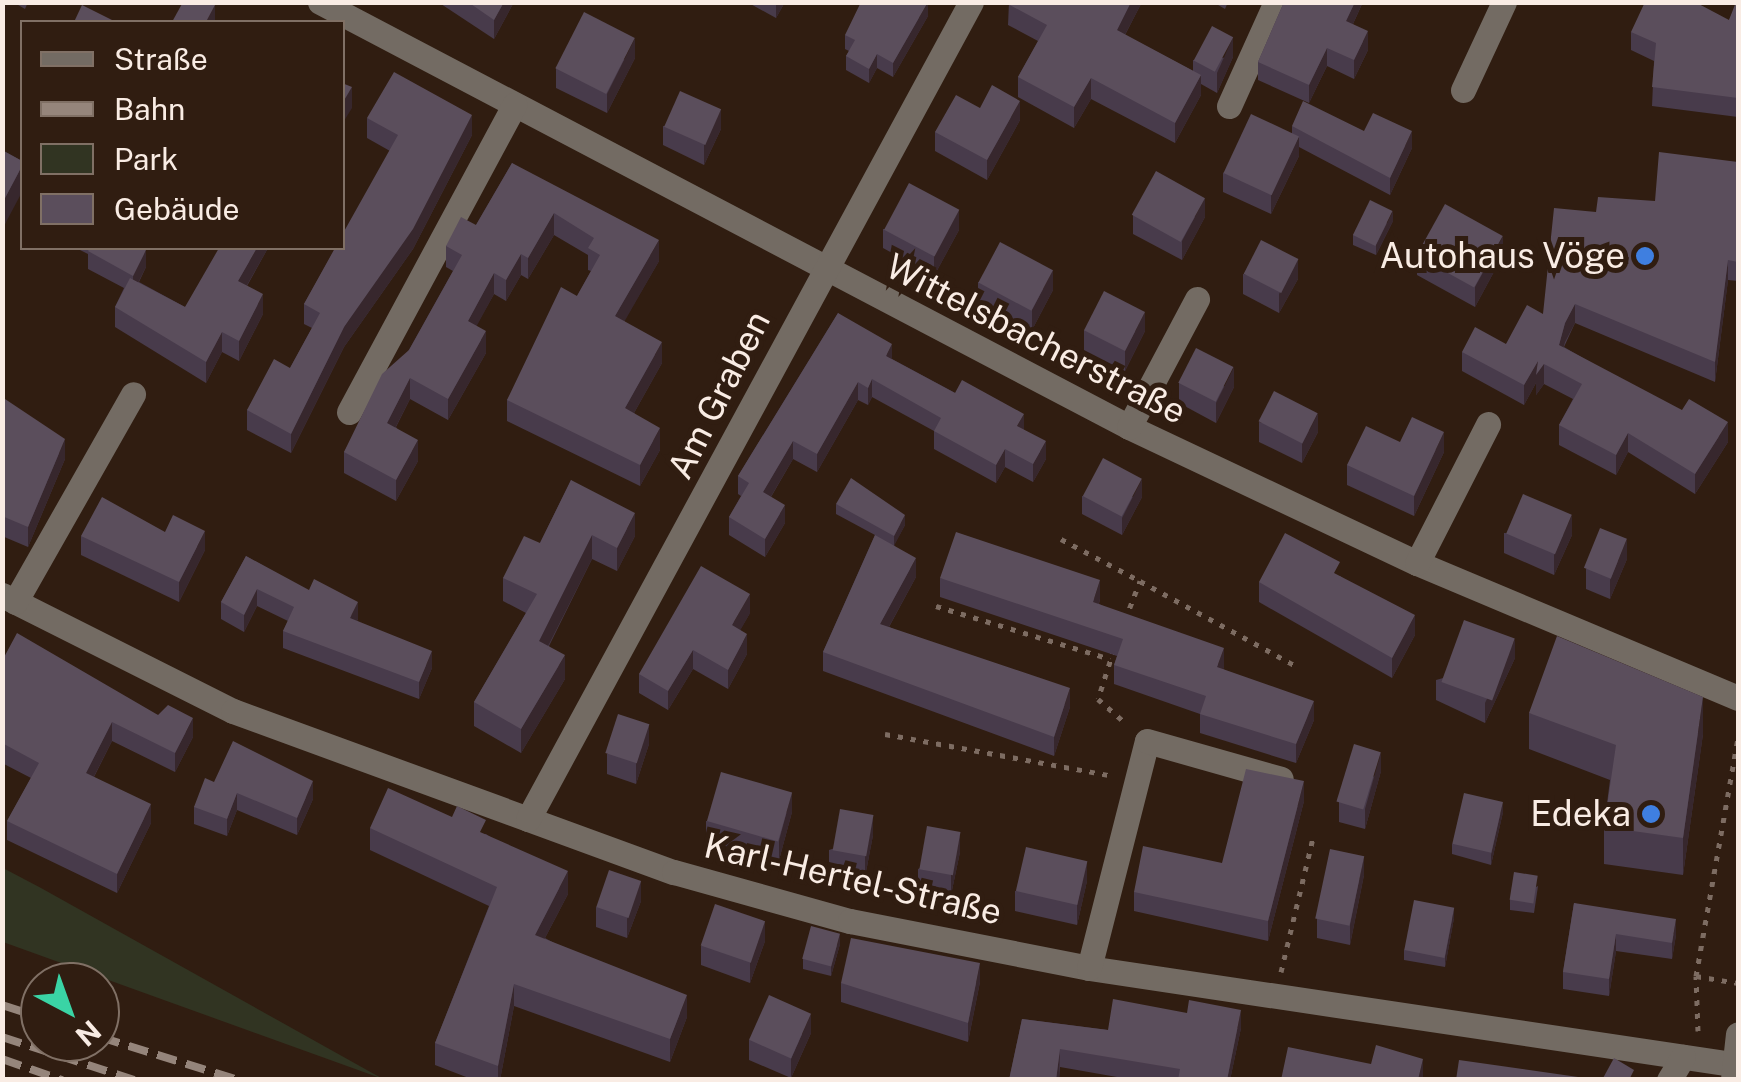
<!DOCTYPE html>
<html>
<head>
<meta charset="utf-8">
<style>
  body { margin:0 }
  #map { position:relative; width:1741px; height:1082px; overflow:hidden; background:#301d11; font-family:"Public Sans",sans-serif }
  div>[style] { position:absolute }
  [style*='--x'] { left:calc(var(--x)*1px); top:calc(var(--y)*1px); width:calc(var(--w)*1px); rotate:calc(var(--a)*1deg) }
  .green>* { inset:0; background:#313422 }
  .path>* { height:5px; margin-top:-2.5px; transform-origin:0; background:repeating-linear-gradient(90deg,#7d6c62 0 5px,transparent 0 13px) }
  .minor>* { height:25px; margin:-12.5px; padding:0 12.5px; transform-origin:12.5px; border-radius:12.5px; background:#736b63 }
  .rail>* { height:8px; margin-top:-4px; transform-origin:0; background:repeating-linear-gradient(90deg,#95857b 0 20px,transparent 0 30px) }
  .wall>* { inset:0; background:#483b4b }
  .shaded-wall>* { inset:0; background:#37272d }
  .building>* { inset:0; background:#5b4e5c; transform-origin:0 0 }
  .dots>* { width:28px; height:28px; translate:-50% -50%; box-sizing:border-box; border:5px solid #301d11; border-radius:50% }
  span { translate:-50% -50%; white-space:nowrap; text-align:center; line-height:1.15; -webkit-text-stroke:10px #301d11; paint-order:stroke }
  .poi-label { font-size:35px; color:#f9ece4 }
  .right { translate:-100% -50%; text-align:right }
  .street-label { font-size:35px; color:#f9ece4 }
  .frame { position:absolute; inset:0; border:5px solid #f9ece4; pointer-events:none }
  .legend { position:absolute; left:20px; top:20px; width:325px; height:230px; box-sizing:border-box; background:#301d11; border:2px solid #807065; margin:0; padding:12px 18px; list-style:none; font-size:30px; color:#f9ece4 }
  .legend li { display:flex; align-items:center; gap:20px; height:50px }
  .legend b { width:50px; border:2px solid #807065 }
  .north { position:absolute; left:20px; top:962px; width:100px; height:100px; box-sizing:border-box; background:#301d11; border:2px solid #807065; border-radius:50%; rotate:139deg; font-size:28px; font-weight:700; line-height:40px; text-align:center; color:#f9ece4 }
  .north::after { content:''; display:block; margin:auto; width:35px; height:45px; background:#3ad4a5; clip-path:polygon(50% 0,100% 100%,50% 72%,0 100%) }
</style>
</head>
<body>
<div id="map">
  <div class="green">
    <i style="clip-path:polygon(3px 868px,41px 888px,383px 1079px,3px 942px)"></i>
  </div>
  <div class="path">
    <i style="--x:1061;--y:539;--w:89;--a:28"></i>
    <i style="--x:936;--y:606;--w:182;--a:16.9"></i>
    <i style="--x:1125;--y:620;--w:42;--a:-69"></i>
    <i style="--x:1140;--y:581;--w:180;--a:28.6"></i>
    <i style="--x:1114;--y:649;--w:52;--a:107.7"></i>
    <i style="--x:1098;--y:699;--w:37;--a:41"></i>
    <i style="--x:885;--y:734;--w:232;--a:10.4"></i>
    <i style="--x:1281;--y:972;--w:142;--a:-76.6"></i>
    <i style="--x:1696;--y:976;--w:43;--a:9.5"></i>
    <i style="--x:1698;--y:1031;--w:55;--a:-92.1"></i>
    <i style="--x:1696;--y:976;--w:241;--a:-80"></i>
  </div>
  <div class="minor">
    <i style="--x:320;--y:2;--w:914;--a:27.71"></i>
    <i style="--x:1129;--y:427;--w:318;--a:25.3"></i>
    <i style="--x:1417;--y:563;--w:348;--a:22.8"></i>
    <i style="--x:1463;--y:90;--w:97;--a:-65"></i>
    <i style="--x:1229;--y:106;--w:114;--a:-65.7"></i>
    <i style="--x:349;--y:412;--w:349;--a:-61.7"></i>
    <i style="--x:1129;--y:427;--w:145;--a:-62"></i>
    <i style="--x:1417;--y:563;--w:156;--a:-62.9"></i>
    <i style="--x:2;--y:595;--w:258;--a:26.7"></i>
    <i style="--x:233;--y:711;--w:469;--a:20.1"></i>
    <i style="--x:674;--y:872;--w:183;--a:15.6"></i>
    <i style="--x:850;--y:921;--w:244;--a:11.1"></i>
    <i style="--x:1089;--y:968;--w:656;--a:8.5"></i>
    <i style="--x:15;--y:602;--w:239;--a:-60.4"></i>
    <i style="--x:528;--y:819;--w:929;--a:-61.53"></i>
    <i style="--x:1089;--y:968;--w:234;--a:-75.7"></i>
    <i style="--x:1147;--y:741;--w:139;--a:15.8"></i>
    <i style="--x:1733;--y:1079;--w:45;--a:-83.7"></i>
    <i style="--x:1669;--y:1080;--w:27;--a:-59"></i>
  </div>
  <div class="rail">
    <i style="--x:2;--y:1005;--w:40;--a:18"></i>
    <i style="--x:2;--y:1037;--w:139;--a:18"></i>
    <i style="--x:100;--y:1037;--w:145;--a:17.3"></i>
    <i style="--x:2;--y:1059;--w:64;--a:19.3"></i>
  </div>
  <div class="wall">
    <i style="clip-path:polygon(13px 2px,28px 2px,25px 9px)"></i>
    <i style="clip-path:polygon(438px 2px,514px 2px,494px 39px)"></i>
    <i style="clip-path:polygon(747px 2px,785px 2px,776px 18px)"></i>
    <i style="clip-path:polygon(1009px 2px,1142px 2px,1125px 35px,1193px 71px,1193px 60px,1233px 57px,1217px 93px,1201px 84px,1201px 95px,1175px 143px,1091px 99px,1074px 128px,1018px 97px,1018px 77px,1038px 41px,1008px 25px)"></i>
    <i style="clip-path:polygon(1213px 2px,1228px 2px,1225px 9px)"></i>
    <i style="clip-path:polygon(1284px 2px,1363px 2px,1353px 24px,1368px 50px,1354px 79px,1327px 66px,1309px 103px,1258px 80px,1258px 62px)"></i>
    <i style="clip-path:polygon(1738px 2px,1738px 117px,1652px 106px,1654px 61px,1631px 50px,1631px 32px,1729px 20px)"></i>
    <i style="clip-path:polygon(928px 16px,893px 77px,877px 68px,869px 83px,846px 70px,846px 56px,849px 51px,845px 49px,845px 35px)"></i>
    <i style="clip-path:polygon(635px 58px,607px 113px,556px 88px,556px 68px)"></i>
    <i style="clip-path:polygon(980px 108px,1020px 120px,987px 180px,935px 151px,935px 132px)"></i>
    <i style="clip-path:polygon(367px 118px,472px 135px,413px 249px,344px 347px,291px 453px,247px 430px,247px 410px,290px 368px,312px 328px,304px 324px,304px 304px,390px 151px,367px 138px)"></i>
    <i style="clip-path:polygon(663px 126px,721px 129px,704px 165px,663px 145px)"></i>
    <i style="clip-path:polygon(1292px 126px,1364px 131px,1412px 148px,1390px 195px,1299px 147px,1299px 156px,1271px 214px,1223px 192px,1223px 173px,1292px 133px)"></i>
    <i style="clip-path:polygon(2px 150px,22px 161px,5px 224px,2px 222px)"></i>
    <i style="clip-path:polygon(1738px 162px,1738px 281px,1728px 280px,1715px 382px,1575px 323px,1564px 347px,1728px 442px,1695px 494px,1628px 452px,1616px 475px,1559px 445px,1559px 425px,1573px 399px,1544px 384px,1536px 395px,1536px 383px,1524px 405px,1462px 371px,1462px 352px,1506px 344px,1543px 314px,1596px 212px,1655px 201px)"></i>
    <i style="clip-path:polygon(512px 163px,659px 261px,624px 321px,662px 363px,634px 413px,660px 450px,640px 486px,507px 421px,507px 400px,577px 296px,591px 271px,588px 270px,588px 255px,554px 235px,528px 279px,521px 275px,506px 301px,494px 294px,476px 326px,486px 353px,448px 420px,410px 399px,396px 427px,418px 461px,396px 501px,344px 473px,344px 452px,409px 350px,453px 271px,446px 267px,446px 246px,476px 225px)"></i>
    <i style="clip-path:polygon(1133px 215px,1205px 217px,1182px 260px,1133px 234px)"></i>
    <i style="clip-path:polygon(1393px 221px,1376px 255px,1353px 245px,1353px 235px)"></i>
    <i style="clip-path:polygon(883px 229px,959px 230px,934px 276px,883px 248px)"></i>
    <i style="clip-path:polygon(80px 248px,144px 248px,146px 267px,139px 282px,185px 307px,268px 248px,247px 286px,263px 314px,239px 361px,222px 352px,206px 383px,115px 327px,115px 307px,124px 288px,88px 269px,88px 254px,80px 250px)"></i>
    <i style="clip-path:polygon(1503px 255px,1475px 307px,1417px 275px,1417px 256px)"></i>
    <i style="clip-path:polygon(1243px 274px,1298px 279px,1279px 313px,1243px 294px)"></i>
    <i style="clip-path:polygon(978px 282px,1053px 290px,1032px 330px,978px 302px)"></i>
    <i style="clip-path:polygon(838px 313px,892px 359px,1024px 430px,1046px 459px,1033px 482px,1005px 467px,996px 483px,934px 449px,934px 431px,872px 397px,868px 405px,858px 400px,817px 472px,793px 459px,771px 497px,785px 523px,765px 557px,729px 535px,729px 517px,741px 496px,738px 494px,738px 476px)"></i>
    <i style="clip-path:polygon(1084px 330px,1145px 331px,1125px 371px,1084px 350px)"></i>
    <i style="clip-path:polygon(1179px 383px,1234px 387px,1216px 423px,1179px 403px)"></i>
    <i style="clip-path:polygon(2px 397px,65px 459px,28px 547px,2px 536px)"></i>
    <i style="clip-path:polygon(1259px 422px,1318px 432px,1302px 463px,1259px 442px)"></i>
    <i style="clip-path:polygon(1400px 442px,1444px 452px,1414px 516px,1347px 485px,1347px 465px)"></i>
    <i style="clip-path:polygon(571px 480px,635px 536px,617px 571px,592px 559px,549px 646px,565px 679px,521px 753px,474px 726px,474px 702px,526px 613px,503px 601px,503px 578px,540px 543px)"></i>
    <i style="clip-path:polygon(1082px 496px,1142px 497px,1122px 535px,1082px 514px)"></i>
    <i style="clip-path:polygon(836px 504px,905px 525px,894px 545px,916px 577px,889px 627px,1070px 707px,1054px 756px,823px 671px,823px 652px,875px 535px,836px 514px)"></i>
    <i style="clip-path:polygon(165px 532px,205px 550px,179px 602px,81px 555px,81px 536px)"></i>
    <i style="clip-path:polygon(1504px 533px,1572px 535px,1554px 575px,1504px 553px)"></i>
    <i style="clip-path:polygon(246px 556px,358px 619px,357px 621px,432px 668px,419px 699px,283px 648px,283px 631px,288px 621px,257px 606px,244px 632px,221px 619px,221px 602px)"></i>
    <i style="clip-path:polygon(1627px 559px,1610px 599px,1586px 589px,1586px 569px)"></i>
    <i style="clip-path:polygon(1340px 576px,1415px 635px,1392px 678px,1259px 602px,1259px 582px)"></i>
    <i style="clip-path:polygon(940px 578px,1100px 599px,1099px 604px,1224px 667px,1223px 669px,1314px 720px,1296px 763px,1200px 733px,1200px 714px,1114px 684px,1114px 665px,1117px 656px,940px 597px)"></i>
    <i style="clip-path:polygon(750px 613px,740px 630px,747px 654px,728px 689px,693px 669px,668px 710px,639px 693px,639px 674px)"></i>
    <i style="clip-path:polygon(1515px 658px,1485px 723px,1436px 700px,1436px 680px)"></i>
    <i style="clip-path:polygon(2px 661px,158px 715px,193px 737px,175px 772px,112px 741px,94px 777px,151px 823px,117px 893px,7px 840px,7px 821px,31px 778px,2px 763px)"></i>
    <i style="clip-path:polygon(1529px 713px,1703px 734px,1683px 875px,1604px 864px,1604px 827px,1610px 780px,1529px 749px)"></i>
    <i style="clip-path:polygon(649px 744px,636px 784px,607px 774px,607px 754px)"></i>
    <i style="clip-path:polygon(1381px 771px,1365px 829px,1339px 822px,1339px 802px)"></i>
    <i style="clip-path:polygon(214px 782px,313px 799px,297px 835px,237px 810px,227px 836px,194px 824px,194px 807px)"></i>
    <i style="clip-path:polygon(1304px 801px,1268px 941px,1134px 911px,1134px 892px,1222px 863px)"></i>
    <i style="clip-path:polygon(792px 812px,779px 860px,706px 841px,706px 821px)"></i>
    <i style="clip-path:polygon(1503px 812px,1491px 865px,1452px 854px,1452px 844px)"></i>
    <i style="clip-path:polygon(370px 828px,486px 834px,568px 894px,545px 938px,687px 1017px,670px 1062px,514px 1006px,500px 1080px,474px 1080px,435px 1065px,435px 1043px,489px 906px,370px 850px)"></i>
    <i style="clip-path:polygon(873px 835px,865px 877px,829px 870px,829px 850px)"></i>
    <i style="clip-path:polygon(960px 852px,951px 895px,918px 888px,918px 869px)"></i>
    <i style="clip-path:polygon(1364px 875px,1350px 945px,1317px 938px,1317px 919px)"></i>
    <i style="clip-path:polygon(1087px 881px,1077px 925px,1015px 911px,1015px 891px)"></i>
    <i style="clip-path:polygon(1538px 886px,1534px 913px,1510px 910px,1510px 900px)"></i>
    <i style="clip-path:polygon(641px 901px,627px 938px,596px 927px,596px 907px)"></i>
    <i style="clip-path:polygon(1574px 903px,1676px 935px,1672px 959px,1616px 951px,1609px 996px,1563px 989px,1563px 972px)"></i>
    <i style="clip-path:polygon(1454px 918px,1445px 967px,1404px 960px,1404px 950px)"></i>
    <i style="clip-path:polygon(765px 941px,750px 983px,701px 965px,701px 946px)"></i>
    <i style="clip-path:polygon(840px 944px,831px 976px,803px 969px,803px 959px)"></i>
    <i style="clip-path:polygon(980px 982px,968px 1042px,841px 1002px,841px 983px)"></i>
    <i style="clip-path:polygon(1022px 1019px,1108px 1030px,1241px 1028px,1230px 1080px,1134px 1080px,1060px 1067px,1059px 1080px,1009px 1080px)"></i>
    <i style="clip-path:polygon(811px 1033px,791px 1078px,749px 1060px,749px 1040px)"></i>
  </div>
  <div class="shaded-wall">
    <i style="clip-path:polygon(504px 2px,514px 2px,494px 39px,494px 20px)"></i>
    <i style="clip-path:polygon(776px 2px,785px 2px,776px 18px)"></i>
    <i style="clip-path:polygon(928px 2px,928px 16px,893px 77px,893px 63px)"></i>
    <i style="clip-path:polygon(1131px 2px,1142px 2px,1117px 50px,1117px 30px)"></i>
    <i style="clip-path:polygon(1355px 2px,1363px 2px,1346px 39px,1346px 21px)"></i>
    <i style="clip-path:polygon(215px 5px,215px 22px,206px 22px)"></i>
    <i style="clip-path:polygon(1368px 31px,1368px 50px,1354px 79px,1354px 60px)"></i>
    <i style="clip-path:polygon(1233px 37px,1233px 57px,1217px 93px,1217px 73px)"></i>
    <i style="clip-path:polygon(635px 38px,635px 58px,607px 113px,607px 94px)"></i>
    <i style="clip-path:polygon(1327px 48px,1327px 66px,1309px 103px,1309px 85px)"></i>
    <i style="clip-path:polygon(877px 54px,877px 68px,869px 83px,869px 69px)"></i>
    <i style="clip-path:polygon(1201px 75px,1201px 95px,1175px 143px,1175px 123px)"></i>
    <i style="clip-path:polygon(1091px 78px,1091px 99px,1074px 128px,1074px 107px)"></i>
    <i style="clip-path:polygon(352px 87px,352px 108px,342px 124px,342px 104px)"></i>
    <i style="clip-path:polygon(1020px 101px,1020px 120px,987px 180px,987px 160px)"></i>
    <i style="clip-path:polygon(721px 109px,721px 129px,704px 165px,704px 145px)"></i>
    <i style="clip-path:polygon(472px 115px,472px 135px,413px 249px,344px 347px,291px 453px,291px 434px,344px 327px)"></i>
    <i style="clip-path:polygon(1412px 131px,1412px 148px,1390px 195px,1390px 178px)"></i>
    <i style="clip-path:polygon(1299px 136px,1299px 156px,1271px 214px,1271px 195px)"></i>
    <i style="clip-path:polygon(22px 166px,22px 192px,5px 224px,5px 198px)"></i>
    <i style="clip-path:polygon(1205px 198px,1205px 217px,1182px 260px,1182px 241px)"></i>
    <i style="clip-path:polygon(959px 210px,959px 230px,934px 276px,934px 256px)"></i>
    <i style="clip-path:polygon(1393px 211px,1393px 221px,1376px 255px,1376px 245px)"></i>
    <i style="clip-path:polygon(554px 213px,554px 235px,528px 279px,528px 258px)"></i>
    <i style="clip-path:polygon(1503px 236px,1503px 255px,1475px 307px,1475px 287px)"></i>
    <i style="clip-path:polygon(659px 240px,659px 261px,615px 338px,615px 316px)"></i>
    <i style="clip-path:polygon(257px 248px,268px 248px,238px 301px,238px 281px)"></i>
    <i style="clip-path:polygon(146px 250px,146px 267px,133px 293px,133px 276px)"></i>
    <i style="clip-path:polygon(521px 254px,521px 275px,506px 301px,506px 280px)"></i>
    <i style="clip-path:polygon(1298px 259px,1298px 279px,1279px 313px,1279px 294px)"></i>
    <i style="clip-path:polygon(1728px 260px,1728px 280px,1715px 382px,1715px 362px)"></i>
    <i style="clip-path:polygon(1053px 270px,1053px 290px,1032px 330px,1032px 310px)"></i>
    <i style="clip-path:polygon(494px 273px,494px 294px,468px 342px,468px 321px)"></i>
    <i style="clip-path:polygon(263px 294px,263px 314px,239px 361px,239px 341px)"></i>
    <i style="clip-path:polygon(1575px 304px,1575px 323px,1565px 342px,1559px 364px,1559px 345px,1565px 323px)"></i>
    <i style="clip-path:polygon(1145px 312px,1145px 331px,1125px 371px,1125px 351px)"></i>
    <i style="clip-path:polygon(486px 331px,486px 353px,448px 420px,448px 399px)"></i>
    <i style="clip-path:polygon(222px 332px,222px 352px,206px 383px,206px 362px)"></i>
    <i style="clip-path:polygon(662px 342px,662px 363px,625px 429px,625px 408px)"></i>
    <i style="clip-path:polygon(892px 344px,892px 362px,886px 356px)"></i>
    <i style="clip-path:polygon(1538px 361px,1544px 364px,1544px 384px,1536px 395px,1536px 383px,1524px 405px,1524px 385px)"></i>
    <i style="clip-path:polygon(1234px 367px,1234px 387px,1216px 423px,1216px 403px)"></i>
    <i style="clip-path:polygon(410px 378px,410px 399px,387px 444px,387px 423px)"></i>
    <i style="clip-path:polygon(872px 379px,872px 397px,868px 405px,868px 388px)"></i>
    <i style="clip-path:polygon(858px 382px,858px 400px,817px 472px,817px 454px)"></i>
    <i style="clip-path:polygon(1318px 413px,1318px 432px,1302px 463px,1302px 444px)"></i>
    <i style="clip-path:polygon(1024px 414px,1024px 432px,1017px 426px)"></i>
    <i style="clip-path:polygon(1728px 422px,1728px 442px,1695px 494px,1695px 474px)"></i>
    <i style="clip-path:polygon(660px 428px,660px 450px,640px 486px,640px 465px)"></i>
    <i style="clip-path:polygon(1444px 432px,1444px 452px,1414px 516px,1414px 496px)"></i>
    <i style="clip-path:polygon(1628px 433px,1628px 452px,1616px 475px,1616px 455px)"></i>
    <i style="clip-path:polygon(65px 439px,65px 459px,28px 547px,28px 527px)"></i>
    <i style="clip-path:polygon(418px 440px,418px 461px,396px 501px,396px 480px)"></i>
    <i style="clip-path:polygon(793px 441px,793px 459px,763px 510px,763px 492px)"></i>
    <i style="clip-path:polygon(1046px 441px,1046px 459px,1033px 482px,1033px 464px)"></i>
    <i style="clip-path:polygon(1005px 449px,1005px 467px,996px 483px,996px 465px)"></i>
    <i style="clip-path:polygon(1142px 479px,1142px 497px,1122px 535px,1122px 518px)"></i>
    <i style="clip-path:polygon(785px 505px,785px 523px,765px 557px,765px 539px)"></i>
    <i style="clip-path:polygon(635px 513px,635px 536px,617px 571px,617px 548px)"></i>
    <i style="clip-path:polygon(905px 515px,905px 525px,894px 546px,894px 536px)"></i>
    <i style="clip-path:polygon(1572px 515px,1572px 535px,1554px 575px,1554px 555px)"></i>
    <i style="clip-path:polygon(205px 531px,205px 550px,179px 602px,179px 582px)"></i>
    <i style="clip-path:polygon(592px 535px,592px 559px,539px 664px,539px 641px)"></i>
    <i style="clip-path:polygon(1627px 539px,1627px 559px,1610px 599px,1610px 580px)"></i>
    <i style="clip-path:polygon(916px 558px,916px 577px,880px 643px,880px 624px)"></i>
    <i style="clip-path:polygon(1100px 580px,1100px 599px,1093px 621px,1093px 602px)"></i>
    <i style="clip-path:polygon(257px 589px,257px 606px,244px 632px,244px 615px)"></i>
    <i style="clip-path:polygon(750px 594px,750px 613px,732px 645px,732px 625px)"></i>
    <i style="clip-path:polygon(358px 602px,358px 619px,350px 635px,350px 618px)"></i>
    <i style="clip-path:polygon(1415px 615px,1415px 635px,1392px 678px,1392px 658px)"></i>
    <i style="clip-path:polygon(747px 634px,747px 654px,728px 689px,728px 670px)"></i>
    <i style="clip-path:polygon(1515px 639px,1515px 658px,1485px 723px,1485px 703px)"></i>
    <i style="clip-path:polygon(1224px 648px,1224px 667px,1217px 686px,1217px 667px)"></i>
    <i style="clip-path:polygon(693px 650px,693px 669px,668px 710px,668px 691px)"></i>
    <i style="clip-path:polygon(432px 651px,432px 668px,419px 699px,419px 682px)"></i>
    <i style="clip-path:polygon(565px 655px,565px 679px,521px 753px,521px 729px)"></i>
    <i style="clip-path:polygon(1070px 688px,1070px 707px,1054px 756px,1054px 737px)"></i>
    <i style="clip-path:polygon(1703px 697px,1703px 734px,1683px 875px,1683px 838px)"></i>
    <i style="clip-path:polygon(1314px 701px,1314px 720px,1296px 763px,1296px 744px)"></i>
    <i style="clip-path:polygon(193px 718px,193px 737px,175px 772px,175px 753px)"></i>
    <i style="clip-path:polygon(112px 722px,112px 741px,86px 792px,86px 773px)"></i>
    <i style="clip-path:polygon(649px 724px,649px 744px,636px 784px,636px 764px)"></i>
    <i style="clip-path:polygon(1381px 752px,1381px 771px,1365px 829px,1365px 809px)"></i>
    <i style="clip-path:polygon(313px 781px,313px 799px,297px 835px,297px 818px)"></i>
    <i style="clip-path:polygon(1304px 781px,1304px 801px,1268px 941px,1268px 921px)"></i>
    <i style="clip-path:polygon(792px 792px,792px 812px,779px 860px,779px 841px)"></i>
    <i style="clip-path:polygon(237px 793px,237px 810px,227px 836px,227px 819px)"></i>
    <i style="clip-path:polygon(1503px 802px,1503px 812px,1491px 865px,1491px 855px)"></i>
    <i style="clip-path:polygon(151px 804px,151px 823px,117px 893px,117px 874px)"></i>
    <i style="clip-path:polygon(873px 815px,873px 835px,865px 877px,865px 857px)"></i>
    <i style="clip-path:polygon(960px 832px,960px 852px,951px 895px,951px 875px)"></i>
    <i style="clip-path:polygon(1364px 856px,1364px 875px,1350px 945px,1350px 925px)"></i>
    <i style="clip-path:polygon(1087px 861px,1087px 881px,1077px 925px,1077px 905px)"></i>
    <i style="clip-path:polygon(568px 871px,568px 894px,535px 957px,535px 935px)"></i>
    <i style="clip-path:polygon(641px 881px,641px 901px,627px 938px,627px 919px)"></i>
    <i style="clip-path:polygon(1454px 908px,1454px 918px,1445px 967px,1445px 957px)"></i>
    <i style="clip-path:polygon(1676px 919px,1676px 935px,1672px 959px,1672px 943px)"></i>
    <i style="clip-path:polygon(765px 921px,765px 941px,750px 983px,750px 963px)"></i>
    <i style="clip-path:polygon(840px 934px,840px 944px,831px 976px,831px 966px)"></i>
    <i style="clip-path:polygon(1616px 934px,1616px 951px,1609px 996px,1609px 979px)"></i>
    <i style="clip-path:polygon(980px 963px,980px 982px,968px 1042px,968px 1023px)"></i>
    <i style="clip-path:polygon(514px 984px,514px 1006px,500px 1080px,498px 1080px,498px 1066px)"></i>
    <i style="clip-path:polygon(687px 995px,687px 1017px,670px 1062px,670px 1039px)"></i>
    <i style="clip-path:polygon(1241px 1010px,1241px 1028px,1230px 1080px,1227px 1080px)"></i>
    <i style="clip-path:polygon(811px 1014px,811px 1033px,791px 1078px,791px 1059px)"></i>
    <i style="clip-path:polygon(1060px 1049px,1059px 1080px,1056px 1080px)"></i>
    <i style="clip-path:polygon(1423px 1059px,1423px 1080px,1418px 1080px)"></i>
  </div>
  <div class="building">
    <i style="clip-path:polygon(183px 2px,210px 2px,215px 5px,206px 22px,172px 22px)"></i>
    <i style="clip-path:polygon(468px 2px,504px 2px,494px 20px)"></i>
    <i style="clip-path:polygon(861px 2px,928px 2px,893px 63px,877px 54px,869px 69px,846px 56px,855px 40px,845px 35px)"></i>
    <i style="clip-path:polygon(1009px 2px,1131px 2px,1117px 30px,1201px 75px,1175px 123px,1091px 78px,1074px 107px,1018px 77px,1047px 25px,1008px 4px)"></i>
    <i style="clip-path:polygon(1284px 2px,1355px 2px,1346px 21px,1368px 31px,1354px 60px,1327px 48px,1309px 85px,1258px 62px)"></i>
    <i style="clip-path:polygon(1645px 2px,1695px 2px,1729px 20px,1736px 2px,1738px 2px,1738px 98px,1652px 87px,1656px 43px,1631px 32px)"></i>
    <i style="clip-path:polygon(82px 5px,116px 22px,74px 22px)"></i>
    <i style="left:584px;top:12px;width:57px;height:63px;rotate:27deg"></i>
    <i style="left:1212px;top:26px;width:24px;height:39px;rotate:28deg"></i>
    <i style="clip-path:polygon(394px 72px,472px 115px,413px 229px,344px 327px,291px 434px,247px 410px,274px 359px,290px 368px,320px 313px,304px 304px,335px 248px,342px 248px,342px 235px,398px 135px,367px 118px)"></i>
    <i style="clip-path:polygon(342px 83px,352px 87px,342px 104px)"></i>
    <i style="clip-path:polygon(992px 85px,1020px 101px,987px 160px,935px 132px,956px 95px,980px 108px)"></i>
    <i style="left:680px;top:91px;width:45px;height:39px;rotate:24deg"></i>
    <i style="clip-path:polygon(1303px 101px,1364px 131px,1373px 113px,1412px 131px,1390px 178px,1292px 126px)"></i>
    <i style="left:1251px;top:114px;width:53px;height:65px;rotate:25deg"></i>
    <i style="clip-path:polygon(2px 150px,22px 161px,22px 166px,5px 198px,2px 196px)"></i>
    <i style="clip-path:polygon(1659px 152px,1738px 162px,1738px 262px,1728px 260px,1715px 362px,1575px 304px,1565px 323px,1559px 345px,1682px 410px,1689px 399px,1728px 422px,1695px 474px,1628px 433px,1616px 455px,1559px 425px,1582px 384px,1544px 364px,1536px 375px,1538px 361px,1524px 385px,1462px 352px,1475px 327px,1506px 344px,1527px 305px,1543px 314px,1554px 208px,1596px 212px,1598px 197px,1655px 201px)"></i>
    <i style="clip-path:polygon(512px 163px,659px 240px,615px 316px,662px 342px,625px 408px,660px 428px,640px 465px,507px 400px,561px 287px,577px 296px,600px 255px,588px 248px,594px 238px,554px 213px,528px 258px,521px 254px,506px 280px,494px 273px,468px 321px,486px 331px,448px 399px,410px 378px,387px 423px,418px 440px,396px 480px,344px 452px,382px 374px,409px 350px,462px 255px,446px 246px,461px 217px,476px 225px)"></i>
    <i style="left:1156px;top:171px;width:56px;height:50px;rotate:29deg"></i>
    <i style="left:909px;top:183px;width:57px;height:53px;rotate:28deg"></i>
    <i style="left:1370px;top:200px;width:25px;height:39px;rotate:26deg"></i>
    <i style="left:1445px;top:204px;width:66px;height:59px;rotate:29deg"></i>
    <i style="left:1261px;top:240px;width:42px;height:38px;rotate:27deg"></i>
    <i style="left:1000px;top:242px;width:60px;height:46px;rotate:28deg"></i>
    <i style="clip-path:polygon(90px 248px,142px 248px,146px 250px,133px 276px,88px 251px)"></i>
    <i style="clip-path:polygon(219px 248px,257px 248px,238px 281px,263px 294px,239px 341px,222px 332px,206px 362px,115px 307px,130px 278px,185px 307px)"></i>
    <i style="left:1104px;top:291px;width:46px;height:44px;rotate:27deg"></i>
    <i style="clip-path:polygon(838px 313px,892px 344px,886px 356px,955px 393px,962px 380px,1024px 414px,1017px 426px,1046px 441px,1033px 464px,1005px 449px,996px 465px,934px 431px,941px 418px,872px 379px,868px 388px,858px 382px,817px 454px,793px 441px,763px 492px,785px 505px,765px 539px,729px 517px,749px 483px,738px 476px)"></i>
    <i style="left:1196px;top:348px;width:42px;height:39px;rotate:27deg"></i>
    <i style="left:1274px;top:391px;width:49px;height:34px;rotate:27deg"></i>
    <i style="clip-path:polygon(2px 397px,65px 439px,28px 527px,2px 516px)"></i>
    <i style="clip-path:polygon(1412px 417px,1444px 432px,1414px 496px,1347px 465px,1366px 426px,1400px 442px)"></i>
    <i style="left:1103px;top:458px;width:44px;height:43px;rotate:28deg"></i>
    <i style="clip-path:polygon(851px 478px,905px 515px,894px 536px,836px 504px)"></i>
    <i style="clip-path:polygon(571px 480px,635px 513px,617px 548px,592px 535px,539px 641px,565px 655px,521px 729px,474px 702px,537px 594px,503px 578px,524px 536px,540px 543px)"></i>
    <i style="left:1523px;top:494px;width:53px;height:43px;rotate:23deg"></i>
    <i style="clip-path:polygon(102px 497px,165px 532px,173px 515px,205px 531px,179px 582px,81px 536px)"></i>
    <i style="left:1600px;top:528px;width:29px;height:43px;rotate:22deg"></i>
    <i style="clip-path:polygon(956px 532px,1100px 580px,1093px 602px,1224px 648px,1217px 667px,1314px 701px,1296px 744px,1200px 714px,1206px 696px,1114px 665px,1123px 639px,940px 578px)"></i>
    <i style="clip-path:polygon(1285px 533px,1340px 562px,1334px 573px,1415px 615px,1392px 658px,1259px 582px)"></i>
    <i style="clip-path:polygon(875px 535px,916px 558px,880px 624px,1070px 688px,1054px 737px,823px 652px)"></i>
    <i style="clip-path:polygon(246px 556px,309px 590px,314px 579px,358px 602px,350px 618px,432px 651px,419px 682px,283px 631px,294px 607px,257px 589px,244px 615px,221px 602px)"></i>
    <i style="clip-path:polygon(701px 566px,750px 594px,732px 625px,747px 634px,728px 670px,693px 650px,668px 691px,639px 674px)"></i>
    <i style="left:1464px;top:620px;width:54px;height:66px;rotate:20deg"></i>
    <i style="clip-path:polygon(17px 633px,158px 715px,168px 705px,193px 718px,175px 753px,112px 722px,86px 773px,151px 804px,117px 874px,7px 821px,39px 763px,2px 743px,2px 661px)"></i>
    <i style="clip-path:polygon(1557px 636px,1703px 697px,1683px 838px,1604px 827px,1616px 745px,1529px 713px)"></i>
    <i style="left:618px;top:714px;width:33px;height:41px;rotate:18deg"></i>
    <i style="clip-path:polygon(233px 741px,313px 781px,297px 818px,237px 793px,227px 819px,194px 807px,205px 778px,214px 782px)"></i>
    <i style="left:1354px;top:744px;width:28px;height:60px;rotate:17deg"></i>
    <i style="clip-path:polygon(1246px 769px,1304px 781px,1268px 921px,1134px 892px,1143px 846px,1222px 863px)"></i>
    <i style="left:721px;top:772px;width:74px;height:51px;rotate:16deg"></i>
    <i style="clip-path:polygon(388px 788px,452px 817px,457px 806px,486px 820px,480px 832px,568px 871px,535px 935px,687px 995px,670px 1039px,514px 984px,498px 1066px,435px 1043px,497px 887px,370px 828px)"></i>
    <i style="left:1464px;top:793px;width:40px;height:52px;rotate:13deg"></i>
    <i style="left:840px;top:809px;width:34px;height:42px;rotate:10deg"></i>
    <i style="left:927px;top:826px;width:34px;height:44px;rotate:10deg"></i>
    <i style="left:1026px;top:847px;width:63px;height:45px;rotate:13deg"></i>
    <i style="left:1330px;top:849px;width:35px;height:71px;rotate:12deg"></i>
    <i style="left:609px;top:870px;width:34px;height:39px;rotate:19deg"></i>
    <i style="left:1514px;top:872px;width:24px;height:28px;rotate:9deg"></i>
    <i style="left:1414px;top:900px;width:41px;height:51px;rotate:11deg"></i>
    <i style="clip-path:polygon(1574px 903px,1676px 919px,1672px 943px,1616px 934px,1609px 979px,1563px 972px)"></i>
    <i style="left:715px;top:904px;width:53px;height:44px;rotate:19deg"></i>
    <i style="left:811px;top:926px;width:30px;height:34px;rotate:15deg"></i>
    <i style="clip-path:polygon(851px 938px,980px 963px,968px 1023px,841px 983px)"></i>
    <i style="left:769px;top:995px;width:46px;height:49px;rotate:24deg"></i>
    <i style="clip-path:polygon(1113px 999px,1187px 1013px,1189px 1000px,1241px 1010px,1227px 1080px,1178px 1080px,1180px 1069px,1060px 1049px,1056px 1080px,1009px 1080px,1022px 1019px,1108px 1030px)"></i>
    <i style="clip-path:polygon(1376px 1045px,1423px 1059px,1418px 1080px,1281px 1080px,1288px 1047px,1371px 1064px)"></i>
    <i style="clip-path:polygon(1614px 1058px,1634px 1070px,1629px 1080px,1602px 1080px)"></i>
    <i style="clip-path:polygon(1459px 1060px,1599px 1080px,1456px 1080px)"></i>
  </div>
  <div class="dots">
    <i style="left:1645px;top:256px;background:#3f7fe0"></i>
    <i style="left:1651px;top:814px;background:#3f7fe0"></i>
  </div>
  <div class="poi-label">
    <span class="right" style="left:1625px;top:256px">Autohaus Vöge</span>
    <span class="right" style="left:1631px;top:814px">Edeka</span>
  </div>
  <div class="street-label">
    <span style="left:1036px;top:339px;rotate:27deg">Wittelsbacherstraße</span>
    <span style="left:719px;top:395px;rotate:-63deg">Am Graben</span>
    <span style="left:853px;top:879px;rotate:13deg">Karl-Hertel-Straße</span>
  </div>
  <div class="frame"></div>
  <ul class="legend">
  <li><b style="height:12px;background:#736b63"></b>Straße</li>
  <li><b style="height:12px;background:#95857b"></b>Bahn</li>
  <li><b style="height:28px;background:#313422"></b>Park</li>
  <li><b style="height:28px;background:#5b4e5c"></b>Gebäude</li>
  </ul>
  <div class="north">N</div>
</div>
</body>
</html>
